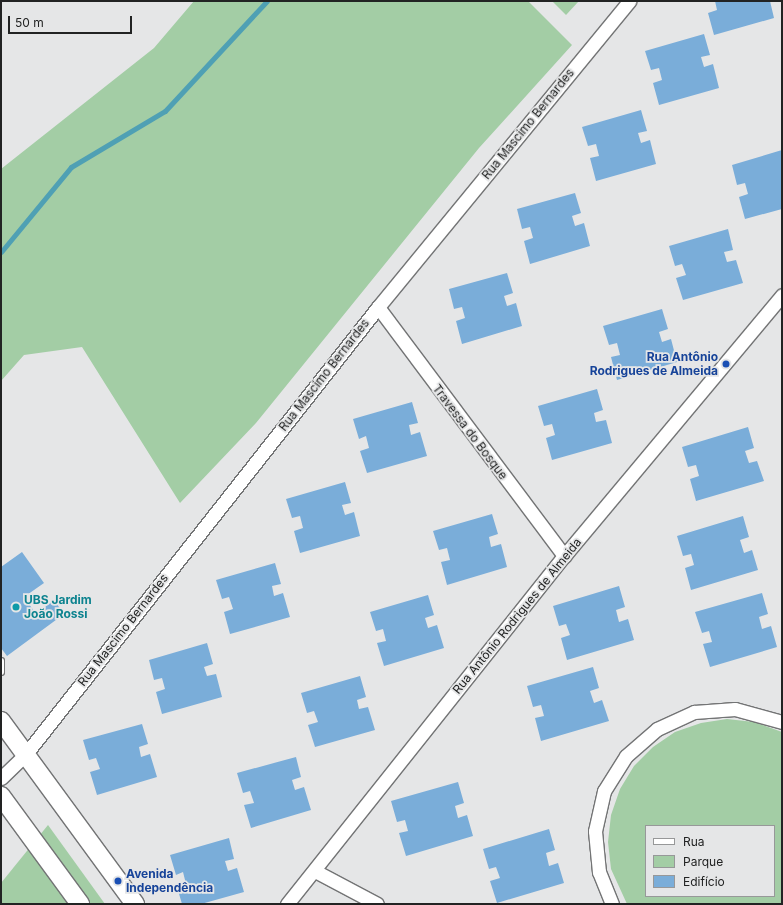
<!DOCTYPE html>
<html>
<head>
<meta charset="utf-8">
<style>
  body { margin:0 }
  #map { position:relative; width:783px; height:905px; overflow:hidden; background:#e5e6e7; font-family:Inter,sans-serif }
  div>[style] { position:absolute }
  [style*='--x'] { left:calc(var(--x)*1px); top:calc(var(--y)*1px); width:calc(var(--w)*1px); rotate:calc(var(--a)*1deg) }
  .green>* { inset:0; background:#a3cda5 }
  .stream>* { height:5px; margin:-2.5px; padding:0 2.5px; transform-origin:2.5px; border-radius:2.5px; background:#4fa0b4 }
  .building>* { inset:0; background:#7aadd9 }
  .roads { filter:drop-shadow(1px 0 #737475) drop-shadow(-1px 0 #737475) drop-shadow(0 1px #737475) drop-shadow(0 -1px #737475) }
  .service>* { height:6px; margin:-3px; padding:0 3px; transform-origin:3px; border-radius:3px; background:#fff }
  .minor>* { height:13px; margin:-6.5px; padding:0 6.5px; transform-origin:6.5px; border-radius:6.5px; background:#fff }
  .secondary>* { height:18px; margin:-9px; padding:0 9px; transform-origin:9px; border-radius:9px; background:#fff }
  .dots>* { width:11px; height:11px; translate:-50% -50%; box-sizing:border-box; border:2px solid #e5e6e7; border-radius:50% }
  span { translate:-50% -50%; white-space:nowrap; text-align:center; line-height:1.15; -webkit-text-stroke:3.5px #e5e6e7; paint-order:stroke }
  .street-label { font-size:12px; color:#222323 }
  .transit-label { font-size:12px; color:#164399; font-weight:700 }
  .right { translate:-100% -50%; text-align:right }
  .left { translate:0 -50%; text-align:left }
  .culture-label { font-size:12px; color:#0d838f; font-weight:700 }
  .frame { position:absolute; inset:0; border:2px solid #222323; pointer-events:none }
  .legend { position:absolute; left:645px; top:825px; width:130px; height:72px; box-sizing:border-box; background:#e5e6e7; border:1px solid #979899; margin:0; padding:5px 7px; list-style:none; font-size:12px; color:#222323 }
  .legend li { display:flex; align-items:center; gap:8px; height:20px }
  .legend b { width:20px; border:1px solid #979899 }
  .scale { position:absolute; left:8px; top:16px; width:124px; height:18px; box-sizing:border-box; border:2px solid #222323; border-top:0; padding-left:5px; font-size:12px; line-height:14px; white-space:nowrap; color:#222323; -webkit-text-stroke:3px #e5e6e7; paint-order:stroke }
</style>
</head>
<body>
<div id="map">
  <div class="green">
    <i style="clip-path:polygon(194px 1px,528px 1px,572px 45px,479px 148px,256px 423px,180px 503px,82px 347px,24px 355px,1px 381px,1px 169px,154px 48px)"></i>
    <i style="clip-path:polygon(552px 1px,579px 1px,566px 15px)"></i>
    <i style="clip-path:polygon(evenodd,727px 719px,754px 722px,782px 732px,782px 904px,627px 904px,611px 869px,608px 842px,611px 815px,620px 789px,634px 766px,653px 747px,675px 732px,701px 723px,727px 719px,646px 826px,774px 826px,774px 896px,646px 896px,646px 826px)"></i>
    <i style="clip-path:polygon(48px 825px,105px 904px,1px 904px,1px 883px)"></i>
  </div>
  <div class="stream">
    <i style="--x:1;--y:252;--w:110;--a:-50.5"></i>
    <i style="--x:71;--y:167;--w:109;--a:-30.8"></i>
    <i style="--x:165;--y:111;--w:150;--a:-47.2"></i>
  </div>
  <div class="building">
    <i style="clip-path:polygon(715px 1px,770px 1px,774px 18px,714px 35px,708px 13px,717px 10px)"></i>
    <i style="clip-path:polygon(704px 34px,710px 55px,701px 57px,704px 67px,713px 64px,719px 88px,659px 105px,653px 83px,662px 80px,659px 68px,651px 70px,645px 51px)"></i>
    <i style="clip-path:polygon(641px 110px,647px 131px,638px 133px,641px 143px,650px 140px,656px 164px,596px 181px,590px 158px,599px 156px,596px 144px,588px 146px,582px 127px)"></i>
    <i style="clip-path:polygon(782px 150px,782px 209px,745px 219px,739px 197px,748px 194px,745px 183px,737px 185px,732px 165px)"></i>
    <i style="clip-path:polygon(575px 193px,581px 213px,572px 216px,575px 226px,584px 223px,590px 246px,530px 264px,524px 241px,533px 238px,530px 227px,522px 229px,517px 209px)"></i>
    <i style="clip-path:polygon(728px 229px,733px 250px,724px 252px,727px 262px,736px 260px,743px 283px,683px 300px,676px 278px,686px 275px,682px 264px,675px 266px,669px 246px)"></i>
    <i style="clip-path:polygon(507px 273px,513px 293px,504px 296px,507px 306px,516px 303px,522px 326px,462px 344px,456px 321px,465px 318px,462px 307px,454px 309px,449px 289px)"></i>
    <i style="clip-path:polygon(662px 309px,668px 329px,659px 332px,662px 342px,671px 339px,677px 362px,617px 380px,611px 357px,620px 355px,617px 343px,609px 345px,603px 326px)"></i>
    <i style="clip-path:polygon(597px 389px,603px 410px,594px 413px,596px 422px,606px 420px,612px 443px,552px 460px,546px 438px,555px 435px,552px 424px,544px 426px,538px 406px)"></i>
    <i style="clip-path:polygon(412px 402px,418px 423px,409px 425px,411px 435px,420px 432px,427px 456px,367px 473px,360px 451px,369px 448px,366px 436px,359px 439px,353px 419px)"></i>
    <i style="clip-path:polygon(748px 427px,754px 448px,745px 451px,749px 463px,757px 461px,764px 481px,696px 501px,690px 479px,699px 476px,696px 465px,688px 467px,682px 447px)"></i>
    <i style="clip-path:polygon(345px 482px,351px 503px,342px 505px,345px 515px,354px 512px,360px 536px,300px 553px,294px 531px,303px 528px,300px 516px,292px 518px,286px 499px)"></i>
    <i style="clip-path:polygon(492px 514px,498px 534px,489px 537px,491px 547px,501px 544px,507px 567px,447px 585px,441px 562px,450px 560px,447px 548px,439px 550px,433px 531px)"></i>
    <i style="clip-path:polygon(743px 516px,749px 537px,740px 540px,744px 553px,752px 550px,758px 570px,691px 590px,685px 568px,694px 565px,691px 554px,683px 556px,677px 536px)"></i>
    <i style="clip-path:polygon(22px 552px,44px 583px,24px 597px,36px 614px,54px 600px,64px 614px,7px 656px,1px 648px,1px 567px)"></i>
    <i style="clip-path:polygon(275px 563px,281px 584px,272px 586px,274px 596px,283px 593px,290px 617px,230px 634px,224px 612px,233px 609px,229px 597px,222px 599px,216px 580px)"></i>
    <i style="clip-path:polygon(619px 586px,625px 607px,616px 610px,619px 622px,628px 619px,634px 640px,567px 660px,561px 638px,570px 635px,566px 624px,559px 626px,553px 606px)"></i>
    <i style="clip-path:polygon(762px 593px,768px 614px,759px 617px,762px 629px,771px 626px,777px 647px,710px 667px,703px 644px,712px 642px,709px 631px,702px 633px,695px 612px)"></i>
    <i style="clip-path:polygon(428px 595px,434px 615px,425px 618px,428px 628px,437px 625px,444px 648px,384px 666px,377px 643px,386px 641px,383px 629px,376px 631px,370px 612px)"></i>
    <i style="clip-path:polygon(207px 643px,213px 664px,204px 667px,207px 676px,216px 674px,222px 697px,162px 714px,156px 692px,165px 689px,162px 678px,154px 680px,149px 660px)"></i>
    <i style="clip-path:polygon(593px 667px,599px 688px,590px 691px,594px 703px,602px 700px,609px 721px,541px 741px,535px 718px,544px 716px,541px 705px,533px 707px,527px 686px)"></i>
    <i style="clip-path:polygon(360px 676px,366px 697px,357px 700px,359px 709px,368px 707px,375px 730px,315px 747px,308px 725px,318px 722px,314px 711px,307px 713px,301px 693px)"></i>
    <i style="clip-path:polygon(142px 724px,148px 744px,139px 747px,141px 757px,150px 754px,157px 777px,97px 795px,90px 772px,100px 769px,96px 758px,89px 760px,83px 740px)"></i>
    <i style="clip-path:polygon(296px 757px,301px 777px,292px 780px,295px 790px,304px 787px,311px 810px,251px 828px,244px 805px,254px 803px,250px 791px,243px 793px,237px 773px)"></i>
    <i style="clip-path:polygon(458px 782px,464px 803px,455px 806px,458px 818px,467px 815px,473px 836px,406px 856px,399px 833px,408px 831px,405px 820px,397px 822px,391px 801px)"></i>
    <i style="clip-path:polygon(549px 829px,555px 850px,546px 853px,549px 866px,558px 863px,564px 883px,497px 903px,490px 881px,500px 878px,496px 867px,489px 869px,483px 849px)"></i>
    <i style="clip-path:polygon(229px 838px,234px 859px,225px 861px,228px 871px,237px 868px,244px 892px,201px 904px,182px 904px,177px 887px,186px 884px,183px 872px,176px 875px,170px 855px)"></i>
  </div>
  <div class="roads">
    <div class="service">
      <i style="--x:1;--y:661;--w:11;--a:90"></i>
    </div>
    <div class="minor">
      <i style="--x:378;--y:307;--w:311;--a:53.2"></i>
      <i style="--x:1;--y:778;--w:33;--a:-44"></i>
      <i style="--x:25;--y:755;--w:570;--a:-51.76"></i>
      <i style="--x:378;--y:307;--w:396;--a:-50.6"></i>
      <i style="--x:315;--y:871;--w:70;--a:28"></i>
      <i style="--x:287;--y:904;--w:445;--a:-51.5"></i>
      <i style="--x:564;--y:556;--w:340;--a:-50.1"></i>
      <i style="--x:612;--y:904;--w:35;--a:-112"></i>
      <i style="--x:599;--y:872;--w:41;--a:-95.6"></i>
      <i style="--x:595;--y:831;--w:41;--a:-77.3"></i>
      <i style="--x:604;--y:791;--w:41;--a:-57.8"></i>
      <i style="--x:626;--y:756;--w:41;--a:-41.1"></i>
      <i style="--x:657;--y:729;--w:41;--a:-24.7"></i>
      <i style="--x:694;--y:712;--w:41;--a:-4.2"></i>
      <i style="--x:735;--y:709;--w:49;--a:15.5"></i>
    </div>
    <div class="secondary">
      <i style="--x:1;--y:721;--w:227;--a:53.8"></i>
      <i style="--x:1;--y:796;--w:134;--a:53.8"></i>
    </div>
  </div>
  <div class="dots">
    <i style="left:726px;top:364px;background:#1a4fb4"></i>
    <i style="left:16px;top:607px;background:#0f9aa8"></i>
    <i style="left:118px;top:881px;background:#1a4fb4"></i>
  </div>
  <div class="street-label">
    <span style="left:528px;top:124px;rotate:-51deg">Rua Mascimo Bernardes</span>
    <span style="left:324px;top:375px;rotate:-52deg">Rua Mascimo Bernardes</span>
    <span style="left:470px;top:432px;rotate:53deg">Travessa do Bosque</span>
    <span style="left:517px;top:616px;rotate:-51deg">Rua Antônio Rodrigues de Almeida</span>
    <span style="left:123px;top:630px;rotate:-52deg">Rua Mascimo Bernardes</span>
  </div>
  <div class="transit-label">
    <span class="right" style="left:718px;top:364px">Rua Antônio<br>Rodrigues de Almeida</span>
    <span class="left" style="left:126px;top:881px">Avenida<br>Independência</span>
  </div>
  <div class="culture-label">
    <span class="left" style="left:24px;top:607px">UBS Jardim<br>João Rossi</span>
  </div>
  <div class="frame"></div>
  <ul class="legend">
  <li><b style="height:5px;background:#fff"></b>Rua</li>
  <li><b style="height:11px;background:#a3cda5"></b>Parque</li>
  <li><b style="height:11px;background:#7aadd9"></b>Edifício</li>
  </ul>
  <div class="scale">50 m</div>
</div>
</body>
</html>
